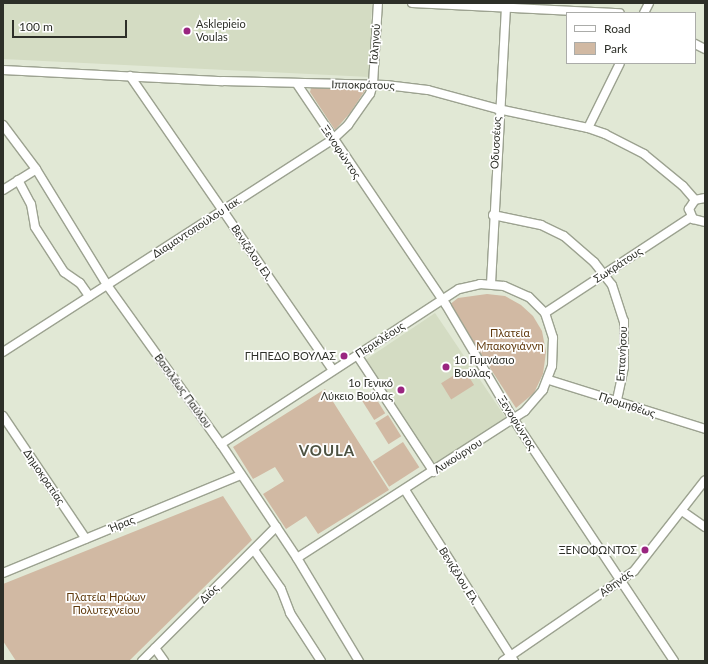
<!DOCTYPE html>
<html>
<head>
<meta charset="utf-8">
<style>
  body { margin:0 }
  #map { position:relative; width:708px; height:664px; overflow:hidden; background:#e1e8d5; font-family:Lato,sans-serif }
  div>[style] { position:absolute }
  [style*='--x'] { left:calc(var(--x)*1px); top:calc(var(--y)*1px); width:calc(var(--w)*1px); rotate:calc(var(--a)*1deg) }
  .built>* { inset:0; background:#d4dcc3; transform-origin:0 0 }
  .green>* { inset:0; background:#d1b9a3; transform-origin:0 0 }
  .roads { filter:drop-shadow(1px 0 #9ca290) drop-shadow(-1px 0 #9ca290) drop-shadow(0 1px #9ca290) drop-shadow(0 -1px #9ca290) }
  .minor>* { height:8px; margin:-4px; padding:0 4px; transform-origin:4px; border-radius:4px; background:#fff }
  .dots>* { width:11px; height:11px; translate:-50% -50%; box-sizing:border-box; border:2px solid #fff; border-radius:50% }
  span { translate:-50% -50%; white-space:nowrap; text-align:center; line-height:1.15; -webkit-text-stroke:3.5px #fff; paint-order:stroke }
  .poi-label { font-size:11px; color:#2d2f28 }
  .left { translate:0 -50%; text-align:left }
  .right { translate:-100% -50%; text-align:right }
  .street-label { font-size:11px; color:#2d2f28 }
  .park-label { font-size:11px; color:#5f390c }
  .district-label { font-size:15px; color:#4d5242; font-weight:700; letter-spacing:1px }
  .frame { position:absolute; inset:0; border:4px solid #2d2f28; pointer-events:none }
  .legend { position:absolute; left:566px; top:12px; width:130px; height:52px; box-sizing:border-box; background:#fff; border:1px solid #abaca9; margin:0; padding:5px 7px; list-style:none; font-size:12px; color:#2d2f28 }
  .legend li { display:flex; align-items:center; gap:8px; height:20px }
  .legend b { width:20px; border:1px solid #abaca9 }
  .scale { position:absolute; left:12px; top:20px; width:115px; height:18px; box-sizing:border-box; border:2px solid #2d2f28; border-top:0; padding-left:5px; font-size:12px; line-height:14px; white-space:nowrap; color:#2d2f28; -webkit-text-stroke:3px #fff; paint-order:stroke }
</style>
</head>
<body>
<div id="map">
  <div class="built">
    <i style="clip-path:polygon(3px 3px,372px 3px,369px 77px,3px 59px)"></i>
    <i style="left:435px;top:313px;width:126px;height:85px;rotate:56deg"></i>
  </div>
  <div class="green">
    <i style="clip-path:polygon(311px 88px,365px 88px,366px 89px,350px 113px,335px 130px,310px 92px)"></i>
    <i style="clip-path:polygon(487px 294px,505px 296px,521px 305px,533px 316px,542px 331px,546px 352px,543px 374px,534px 393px,516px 408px,449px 305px,458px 298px)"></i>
    <i style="left:464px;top:369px;width:19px;height:27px;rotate:58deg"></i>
    <i style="clip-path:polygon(325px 389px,389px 490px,318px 534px,306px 516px,286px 529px,263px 494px,284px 481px,275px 467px,253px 479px,233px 447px)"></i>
    <i style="left:372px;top:392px;width:25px;height:13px;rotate:58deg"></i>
    <i style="left:388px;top:415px;width:25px;height:15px;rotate:58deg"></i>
    <i style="left:403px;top:442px;width:30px;height:36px;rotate:57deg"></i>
    <i style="clip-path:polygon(223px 496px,252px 540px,129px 661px,16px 661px,3px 641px,3px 584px)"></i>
  </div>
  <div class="roads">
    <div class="minor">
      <i style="--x:412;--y:3;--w:208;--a:2.8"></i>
      <i style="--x:644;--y:13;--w:11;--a:-63"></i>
      <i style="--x:695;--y:44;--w:11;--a:27"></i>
      <i style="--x:3;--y:70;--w:220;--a:2.9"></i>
      <i style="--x:223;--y:81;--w:163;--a:1.4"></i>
      <i style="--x:386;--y:85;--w:42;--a:6.8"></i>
      <i style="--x:428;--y:90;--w:73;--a:15.2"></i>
      <i style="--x:498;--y:109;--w:92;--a:11.9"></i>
      <i style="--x:588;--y:128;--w:18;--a:19"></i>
      <i style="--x:605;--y:134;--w:44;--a:27.1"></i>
      <i style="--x:644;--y:154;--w:50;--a:39.4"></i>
      <i style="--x:683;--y:186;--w:18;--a:49"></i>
      <i style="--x:130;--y:76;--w:357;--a:55.4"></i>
      <i style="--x:297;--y:84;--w:267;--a:56"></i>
      <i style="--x:446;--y:305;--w:134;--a:59.4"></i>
      <i style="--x:514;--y:420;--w:289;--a:56.4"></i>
      <i style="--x:3;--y:125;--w:55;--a:53.1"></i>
      <i style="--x:36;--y:169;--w:136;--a:58.5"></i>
      <i style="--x:107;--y:285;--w:196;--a:54.4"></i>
      <i style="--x:221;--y:444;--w:137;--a:56.3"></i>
      <i style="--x:297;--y:558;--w:120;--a:59"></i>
      <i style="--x:588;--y:128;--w:72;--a:-63.8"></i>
      <i style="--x:18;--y:180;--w:27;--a:62"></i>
      <i style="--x:31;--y:204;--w:23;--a:80"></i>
      <i style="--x:35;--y:227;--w:54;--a:57.2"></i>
      <i style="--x:64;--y:272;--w:19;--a:35"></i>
      <i style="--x:80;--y:283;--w:16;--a:55"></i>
      <i style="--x:3;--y:190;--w:39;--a:-32"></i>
      <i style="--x:705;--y:198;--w:10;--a:169"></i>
      <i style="--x:695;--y:200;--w:11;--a:124"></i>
      <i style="--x:689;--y:209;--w:11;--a:68"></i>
      <i style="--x:693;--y:219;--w:12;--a:14"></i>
      <i style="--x:493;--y:215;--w:49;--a:11.8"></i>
      <i style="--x:541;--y:225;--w:25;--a:26"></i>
      <i style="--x:564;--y:236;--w:40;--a:41"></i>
      <i style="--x:594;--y:262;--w:29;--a:52"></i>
      <i style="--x:612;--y:285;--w:38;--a:72"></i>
      <i style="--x:624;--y:321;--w:46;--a:90"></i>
      <i style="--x:624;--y:367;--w:35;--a:102"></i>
      <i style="--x:491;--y:284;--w:281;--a:-86.9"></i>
      <i style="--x:545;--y:313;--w:175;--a:-33.3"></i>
      <i style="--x:3;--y:352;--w:391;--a:-32.8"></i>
      <i style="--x:332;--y:140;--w:22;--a:-43"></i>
      <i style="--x:348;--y:125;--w:38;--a:-55"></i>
      <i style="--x:370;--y:94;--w:10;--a:-73"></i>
      <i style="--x:373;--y:84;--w:81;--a:-86.5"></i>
      <i style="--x:357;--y:355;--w:140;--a:56.7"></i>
      <i style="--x:549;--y:380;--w:164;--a:17.4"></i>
      <i style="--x:3;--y:416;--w:148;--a:56"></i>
      <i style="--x:221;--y:444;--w:284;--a:-33.1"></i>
      <i style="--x:459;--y:289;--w:22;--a:-13"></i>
      <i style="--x:480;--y:284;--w:24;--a:5"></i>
      <i style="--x:504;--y:286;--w:27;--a:24"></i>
      <i style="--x:529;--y:297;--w:23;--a:45"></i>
      <i style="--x:545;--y:313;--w:26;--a:72"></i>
      <i style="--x:553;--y:338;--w:28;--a:92"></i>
      <i style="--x:552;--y:366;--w:26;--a:111"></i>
      <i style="--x:543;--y:390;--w:28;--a:131"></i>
      <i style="--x:525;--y:411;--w:271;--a:147.2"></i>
      <i style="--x:405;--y:490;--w:203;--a:57.5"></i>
      <i style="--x:682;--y:511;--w:28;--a:35"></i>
      <i style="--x:254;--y:550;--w:47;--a:55.3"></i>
      <i style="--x:281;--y:589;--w:26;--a:69"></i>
      <i style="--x:290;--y:613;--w:57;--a:57.1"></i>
      <i style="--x:3;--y:573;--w:257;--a:-22.4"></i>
      <i style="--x:155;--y:648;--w:16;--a:55"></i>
      <i style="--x:142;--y:661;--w:190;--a:-45"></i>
      <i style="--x:503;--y:661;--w:159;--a:-34.5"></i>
      <i style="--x:634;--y:571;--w:115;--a:-52"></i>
    </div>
  </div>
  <div class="dots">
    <i style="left:187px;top:31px;background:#9a2580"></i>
    <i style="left:344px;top:356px;background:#9a2580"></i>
    <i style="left:446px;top:367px;background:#9a2580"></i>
    <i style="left:401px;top:390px;background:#9a2580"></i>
    <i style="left:645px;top:550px;background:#9a2580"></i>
  </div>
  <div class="poi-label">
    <span class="left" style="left:196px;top:31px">Asklepieio<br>Voulas</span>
    <span class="right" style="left:336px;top:356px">ΓΗΠΕΔΟ ΒΟΥΛΑΣ</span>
    <span class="left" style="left:454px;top:367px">1ο Γυμνάσιο<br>Βούλας</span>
    <span class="right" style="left:393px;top:390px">1ο Γενικό<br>Λύκειο Βούλας</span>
    <span class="right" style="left:637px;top:550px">ΞΕΝΟΦΩΝΤΟΣ</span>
  </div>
  <div class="street-label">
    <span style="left:375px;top:44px;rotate:-86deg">Γαληνού</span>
    <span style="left:363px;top:85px;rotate:1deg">Ιπποκράτους</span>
    <span style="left:496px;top:143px;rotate:-87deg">Οδυσσέως</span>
    <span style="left:341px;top:152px;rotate:56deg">Ξενοφώντος</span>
    <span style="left:197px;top:227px;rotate:-33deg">Διαμαντοπούλου Ιακ.</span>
    <span style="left:252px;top:253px;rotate:56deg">Βενιζέλου Ελ.</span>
    <span style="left:618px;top:265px;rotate:-33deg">Σωκράτους</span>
    <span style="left:380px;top:340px;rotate:-33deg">Περικλέους</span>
    <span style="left:622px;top:354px;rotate:-87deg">Επτανήσου</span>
    <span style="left:183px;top:391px;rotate:54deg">Βασιλέως Παύλου</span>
    <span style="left:627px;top:405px;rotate:18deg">Προμηθέως</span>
    <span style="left:517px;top:423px;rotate:58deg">Ξενοφώντος</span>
    <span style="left:458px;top:456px;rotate:-33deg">Λυκούργου</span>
    <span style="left:44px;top:477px;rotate:56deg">Δημοκρατίας</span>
    <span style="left:122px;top:524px;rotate:-22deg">Ήρας</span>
    <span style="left:459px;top:576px;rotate:58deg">Βενιζέλου Ελ.</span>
    <span style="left:616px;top:583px;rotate:-36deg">Αθηνάς</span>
    <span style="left:209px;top:594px;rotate:-45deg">Διός</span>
  </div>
  <div class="park-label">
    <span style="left:510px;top:340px">Πλατεία<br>Μπακογιάννη</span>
    <span style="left:106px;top:604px">Πλατεία Ηρώων<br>Πολυτεχνείου</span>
  </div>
  <div class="district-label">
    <span style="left:327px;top:451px">VOULA</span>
  </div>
  <div class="frame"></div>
  <ul class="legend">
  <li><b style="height:5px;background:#fff"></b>Road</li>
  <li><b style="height:11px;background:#d1b9a3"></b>Park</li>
  </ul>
  <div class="scale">100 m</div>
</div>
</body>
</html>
